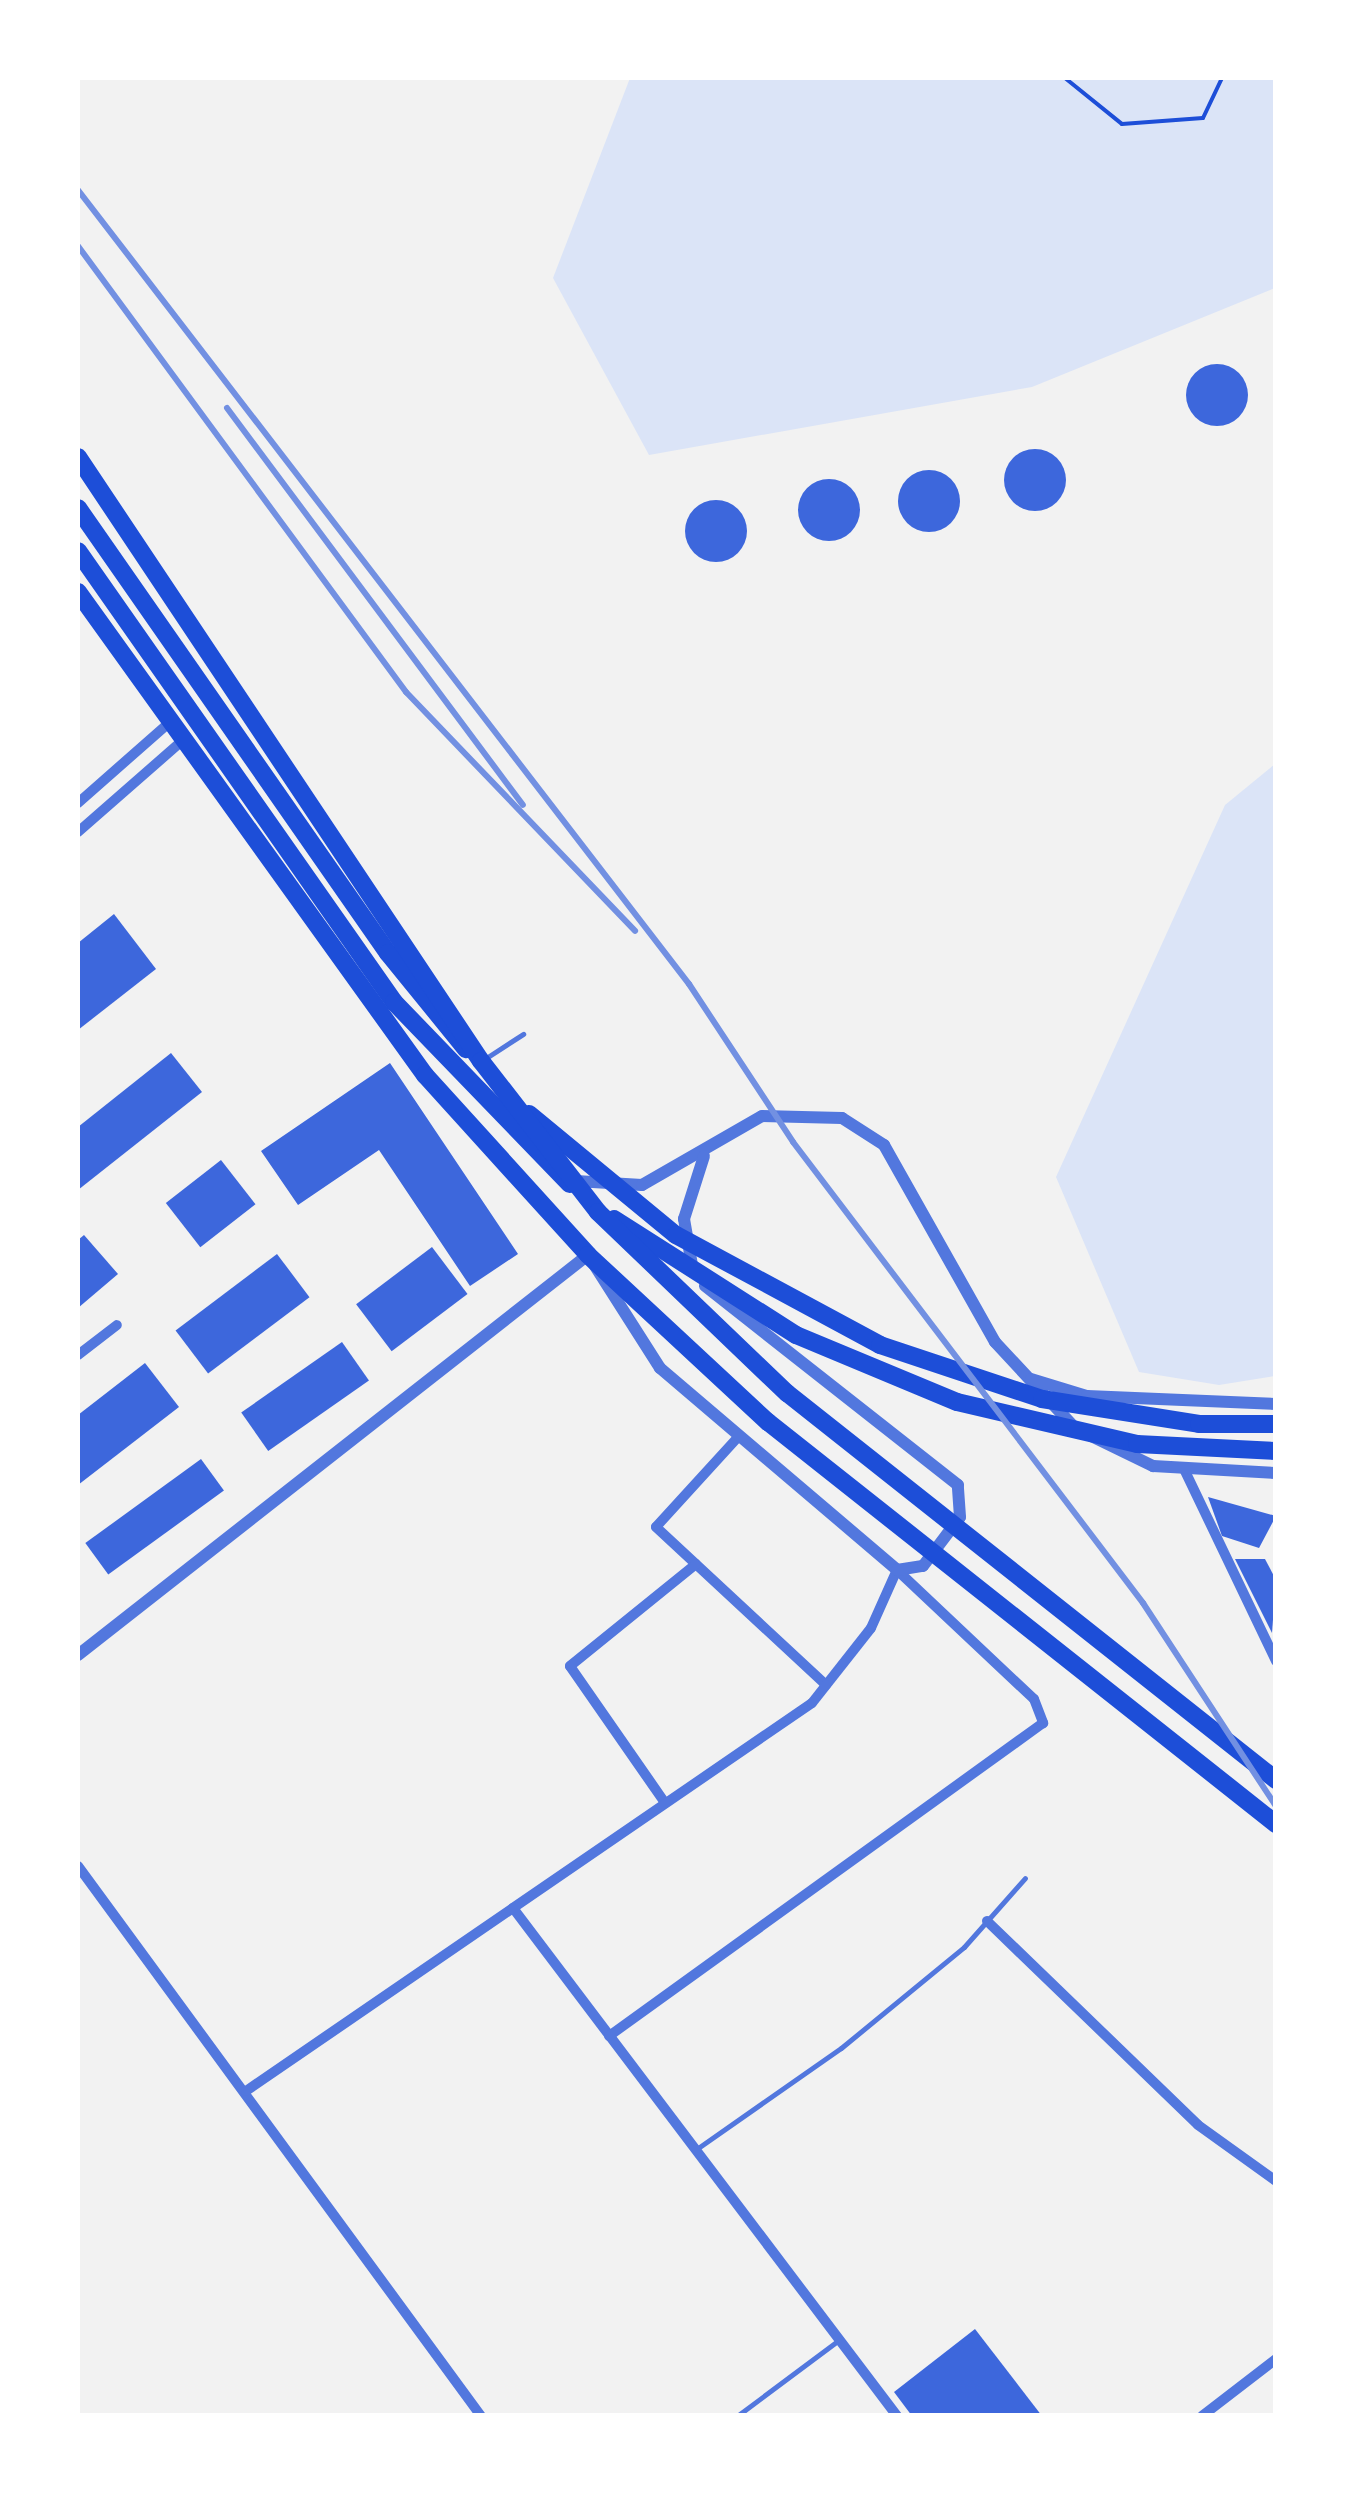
<!DOCTYPE html>
<html>
<head>
<meta charset="utf-8">
<style>
  body { margin:0 }
  #map { position:relative; width:1353px; height:2493px; overflow:hidden; background:#f2f2f2; font-family:"Exo 2",sans-serif }
  div>[style] { position:absolute }
  [style*='--x'] { left:calc(var(--x)*1px); top:calc(var(--y)*1px); width:calc(var(--w)*1px); rotate:calc(var(--a)*1deg) }
  .green>* { inset:0; background:#dbe4f7 }
  .building>* { inset:0; background:#3d67dc; transform-origin:0 0 }
  .round { border-radius:50% }
  .path>* { height:4px; margin:-2px; padding:0 2px; transform-origin:2px; border-radius:2px; background:#1d4ed8 }
  .service>* { height:5px; margin:-2.5px; padding:0 2.5px; transform-origin:2.5px; border-radius:2.5px; background:#5277de }
  .minor>* { height:10px; margin:-5px; padding:0 5px; transform-origin:5px; border-radius:5px; background:#5277de }
  .tertiary>* { height:12px; margin:-6px; padding:0 6px; transform-origin:6px; border-radius:6px; background:#5277de }
  .primary>* { height:18px; margin:-9px; padding:0 9px; transform-origin:9px; border-radius:9px; background:#1d4ed8 }
  .trunk>* { height:18px; margin:-9px; padding:0 9px; transform-origin:9px; border-radius:9px; background:#1d4ed8 }
  .rail>* { height:6px; margin:-3px; padding:0 3px; transform-origin:3px; border-radius:3px; background:#7290e2 }
  span { translate:-50% -50%; white-space:nowrap; text-align:center; line-height:1.15; -webkit-text-stroke:10px #fff; paint-order:stroke }
  .frame { position:absolute; inset:0; border:80px solid #fff; pointer-events:none }
</style>
</head>
<body>
<div id="map">
  <div class="green">
    <i style="clip-path:polygon(630px 78px,1275px 78px,1275px 288px,1032px 387px,649px 455px,553px 278px)"></i>
    <i style="clip-path:polygon(1275px 764px,1275px 1376px,1219px 1385px,1139px 1372px,1056px 1177px,1225px 805px)"></i>
  </div>
  <div class="building">
    <i class="round" style="left:1186px;top:364px;width:62px;height:62px"></i>
    <i class="round" style="left:1004px;top:449px;width:62px;height:62px"></i>
    <i class="round" style="left:898px;top:470px;width:62px;height:62px"></i>
    <i class="round" style="left:798px;top:479px;width:62px;height:62px"></i>
    <i class="round" style="left:685px;top:500px;width:62px;height:62px"></i>
    <i style="clip-path:polygon(114px 914px,156px 969px,78px 1030px,78px 943px)"></i>
    <i style="clip-path:polygon(171px 1053px,202px 1092px,78px 1190px,78px 1127px)"></i>
    <i style="clip-path:polygon(390px 1063px,518px 1254px,470px 1286px,379px 1150px,298px 1205px,261px 1151px)"></i>
    <i style="left:221px;top:1160px;width:56px;height:70px;rotate:52deg"></i>
    <i style="clip-path:polygon(84px 1235px,118px 1274px,78px 1308px,78px 1240px)"></i>
    <i style="left:432px;top:1247px;width:59px;height:95px;rotate:53deg"></i>
    <i style="left:277px;top:1254px;width:54px;height:127px;rotate:53deg"></i>
    <i style="left:342px;top:1342px;width:47px;height:123px;rotate:55deg"></i>
    <i style="clip-path:polygon(145px 1363px,179px 1407px,78px 1485px,78px 1415px)"></i>
    <i style="left:201px;top:1459px;width:39px;height:143px;rotate:54deg"></i>
    <i style="clip-path:polygon(1208px 1497px,1276px 1516px,1259px 1548px,1222px 1536px)"></i>
    <i style="clip-path:polygon(1235px 1559px,1265px 1559px,1276px 1580px,1272px 1633px)"></i>
    <i style="clip-path:polygon(975px 2329px,1042px 2416px,912px 2416px,894px 2392px)"></i>
  </div>
  <div class="path">
    <i style="--x:1065;--y:78;--w:73;--a:38.9"></i>
    <i style="--x:1122;--y:124;--w:81;--a:-4.2"></i>
    <i style="--x:1203;--y:118;--w:44;--a:-64.6"></i>
  </div>
  <div class="service">
    <i style="--x:483;--y:1060;--w:48;--a:-33"></i>
    <i style="--x:698;--y:2148;--w:174;--a:-35"></i>
    <i style="--x:841;--y:2048;--w:159;--a:-39.4"></i>
    <i style="--x:964;--y:1947;--w:92;--a:-48.5"></i>
    <i style="--x:737;--y:2416;--w:127;--a:-36.7"></i>
  </div>
  <div class="minor">
    <i style="--x:78;--y:803;--w:123;--a:-41.4"></i>
    <i style="--x:78;--y:832;--w:140;--a:-41.2"></i>
    <i style="--x:78;--y:1355;--w:49;--a:-37.6"></i>
    <i style="--x:739;--y:1436;--w:123;--a:132.4"></i>
    <i style="--x:656;--y:1527;--w:232;--a:42.9"></i>
    <i style="--x:1185;--y:1471;--w:211;--a:64.4"></i>
    <i style="--x:663;--y:1800;--w:163;--a:-124.8"></i>
    <i style="--x:570;--y:1666;--w:162;--a:-39"></i>
    <i style="--x:78;--y:1866;--w:682;--a:53.77"></i>
    <i style="--x:513;--y:1908;--w:637;--a:52.91"></i>
    <i style="--x:987;--y:1921;--w:293;--a:44"></i>
    <i style="--x:1198;--y:2125;--w:96;--a:35.7"></i>
    <i style="--x:246;--y:2091;--w:686;--a:-34.43"></i>
    <i style="--x:812;--y:1703;--w:95;--a:-51.8"></i>
    <i style="--x:871;--y:1628;--w:64;--a:-65.9"></i>
    <i style="--x:897;--y:1570;--w:188;--a:43.3"></i>
    <i style="--x:1034;--y:1699;--w:26;--a:69"></i>
    <i style="--x:1043;--y:1723;--w:535;--a:144.2"></i>
    <i style="--x:1202;--y:2416;--w:93;--a:-37.6"></i>
  </div>
  <div class="tertiary">
    <i style="--x:576;--y:1181;--w:66;--a:3.5"></i>
    <i style="--x:642;--y:1185;--w:138;--a:-29.9"></i>
    <i style="--x:762;--y:1116;--w:80;--a:1.4"></i>
    <i style="--x:842;--y:1118;--w:50;--a:32.7"></i>
    <i style="--x:884;--y:1145;--w:226;--a:60.6"></i>
    <i style="--x:995;--y:1342;--w:117;--a:47.1"></i>
    <i style="--x:1075;--y:1428;--w:87;--a:26"></i>
    <i style="--x:1153;--y:1466;--w:123;--a:3.3"></i>
    <i style="--x:693;--y:1271;--w:53;--a:-99.8"></i>
    <i style="--x:684;--y:1219;--w:66;--a:-72.4"></i>
    <i style="--x:1031;--y:1379;--w:59;--a:16.9"></i>
    <i style="--x:1087;--y:1396;--w:189;--a:2.4"></i>
    <i style="--x:78;--y:1655;--w:648;--a:-38.11"></i>
    <i style="--x:588;--y:1255;--w:134;--a:57.5"></i>
    <i style="--x:660;--y:1368;--w:311;--a:40.4"></i>
    <i style="--x:897;--y:1570;--w:26;--a:-9"></i>
    <i style="--x:923;--y:1566;--w:61;--a:-52.9"></i>
    <i style="--x:960;--y:1517;--w:32;--a:-94"></i>
    <i style="--x:958;--y:1485;--w:322;--a:-141.8"></i>
  </div>
  <div class="primary">
    <i style="--x:78;--y:508;--w:542;--a:55.14"></i>
    <i style="--x:388;--y:953;--w:124;--a:50.9"></i>
    <i style="--x:78;--y:551;--w:551;--a:54.98"></i>
    <i style="--x:394;--y:1002;--w:253;--a:46"></i>
    <i style="--x:529;--y:1114;--w:190;--a:39.5"></i>
    <i style="--x:676;--y:1235;--w:232;--a:28.3"></i>
    <i style="--x:880;--y:1345;--w:171;--a:18.4"></i>
    <i style="--x:1042;--y:1399;--w:159;--a:9"></i>
    <i style="--x:1199;--y:1424;--w:77;--a:0"></i>
    <i style="--x:614;--y:1219;--w:216;--a:32.5"></i>
    <i style="--x:796;--y:1335;--w:174;--a:22.6"></i>
    <i style="--x:957;--y:1402;--w:185;--a:13.1"></i>
    <i style="--x:1137;--y:1444;--w:139;--a:2.9"></i>
  </div>
  <div class="trunk">
    <i style="--x:78;--y:457;--w:726;--a:56.29"></i>
    <i style="--x:481;--y:1061;--w:191;--a:52.2"></i>
    <i style="--x:598;--y:1212;--w:262;--a:43.8"></i>
    <i style="--x:787;--y:1393;--w:624;--a:38.36"></i>
    <i style="--x:78;--y:592;--w:595;--a:54.31"></i>
    <i style="--x:425;--y:1075;--w:243;--a:47.8"></i>
    <i style="--x:588;--y:1255;--w:246;--a:42.9"></i>
    <i style="--x:768;--y:1422;--w:648;--a:38.36"></i>
  </div>
  <div class="rail">
    <i style="--x:78;--y:190;--w:1002;--a:52.42"></i>
    <i style="--x:689;--y:984;--w:189;--a:56.6"></i>
    <i style="--x:793;--y:1142;--w:579;--a:52.79"></i>
    <i style="--x:1143;--y:1603;--w:243;--a:56.8"></i>
    <i style="--x:78;--y:246;--w:554;--a:53.67"></i>
    <i style="--x:406;--y:692;--w:331;--a:46.2"></i>
    <i style="--x:227;--y:408;--w:495;--a:53.3"></i>
  </div>
  <div class="frame"></div>
</div>
</body>
</html>
